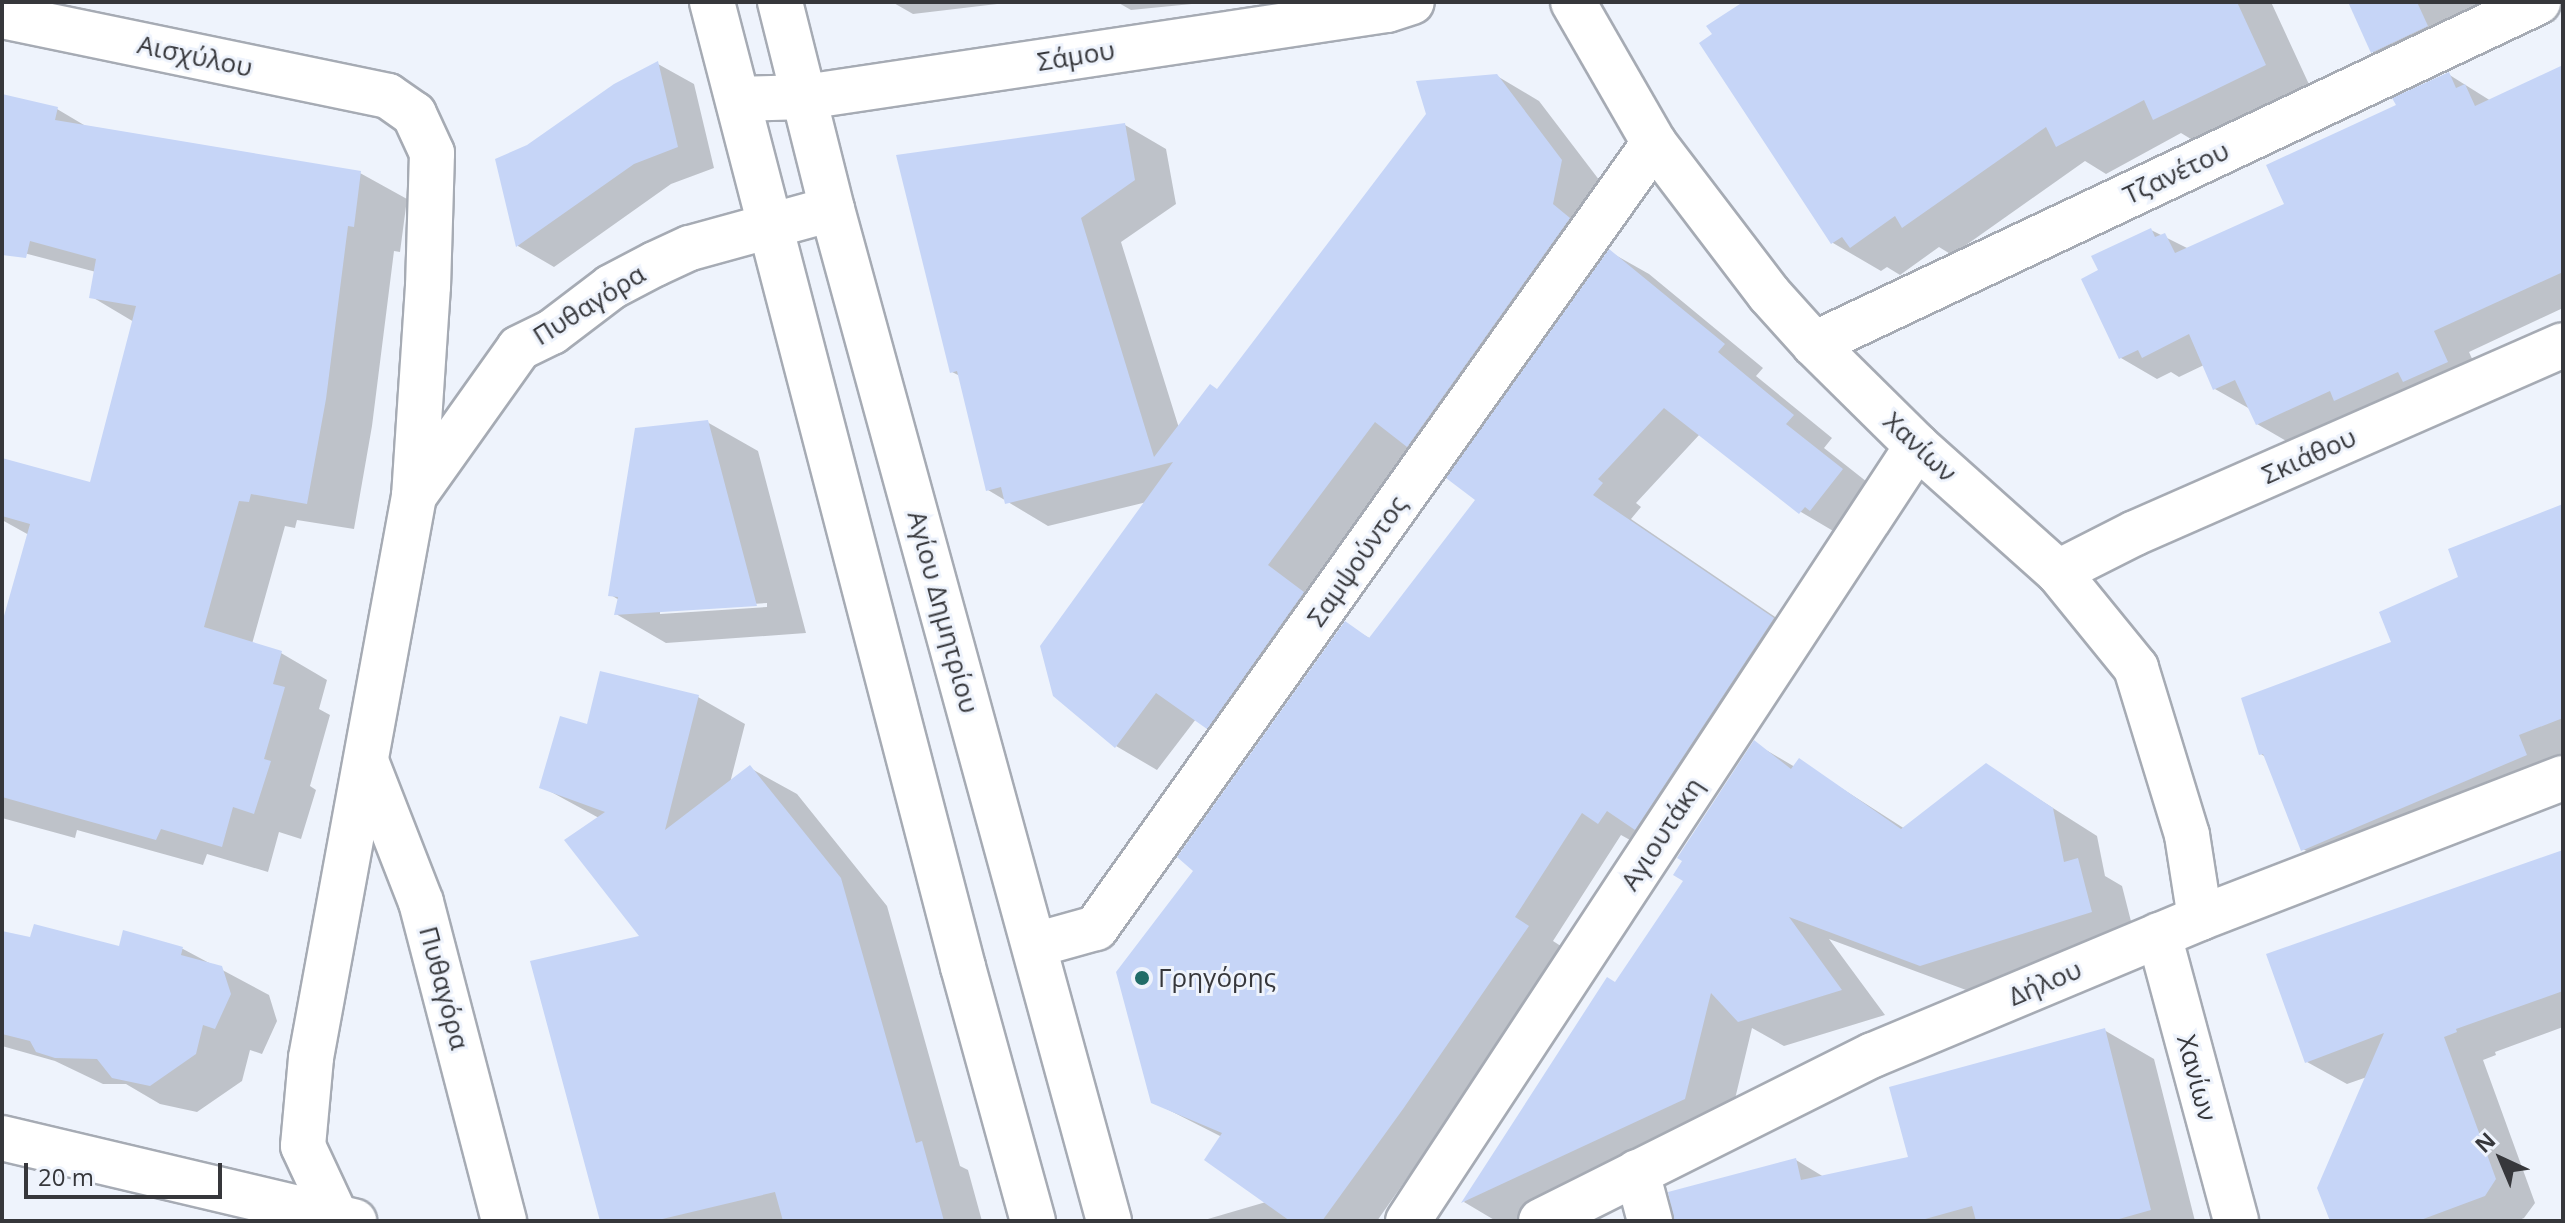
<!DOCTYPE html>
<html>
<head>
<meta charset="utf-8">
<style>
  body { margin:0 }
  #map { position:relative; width:2565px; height:1223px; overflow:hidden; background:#eef3fc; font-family:"Open Sans",sans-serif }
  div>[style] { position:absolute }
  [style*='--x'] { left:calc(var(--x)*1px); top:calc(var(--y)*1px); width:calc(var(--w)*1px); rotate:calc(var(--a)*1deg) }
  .shadow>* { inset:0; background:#0003 }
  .building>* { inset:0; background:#c6d5f7 }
  .roads { filter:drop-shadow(2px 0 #a6abb4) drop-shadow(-2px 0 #a6abb4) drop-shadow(0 2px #a6abb4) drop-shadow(0 -2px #a6abb4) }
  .minor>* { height:44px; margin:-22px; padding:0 22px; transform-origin:22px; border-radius:22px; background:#fff }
  .secondary>* { height:44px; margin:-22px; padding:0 22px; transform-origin:22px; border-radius:22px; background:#fff }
  .dots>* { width:22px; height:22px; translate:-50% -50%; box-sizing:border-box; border:4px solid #eef3fc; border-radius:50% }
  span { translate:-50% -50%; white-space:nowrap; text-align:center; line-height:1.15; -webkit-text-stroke:6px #eef3fc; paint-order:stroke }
  .street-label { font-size:26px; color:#36373b }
  .poi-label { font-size:26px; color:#36373b }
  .left { translate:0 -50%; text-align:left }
  .frame { position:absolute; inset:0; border:4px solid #36373b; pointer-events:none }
  .north { position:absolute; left:2461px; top:1119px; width:80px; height:80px; -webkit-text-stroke:6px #eef3fc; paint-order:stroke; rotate:316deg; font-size:22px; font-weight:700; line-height:32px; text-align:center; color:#36373b }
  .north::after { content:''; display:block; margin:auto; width:28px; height:36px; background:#36373b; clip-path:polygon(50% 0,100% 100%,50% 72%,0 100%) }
  .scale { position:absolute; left:24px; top:1163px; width:198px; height:36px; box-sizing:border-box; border:4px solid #36373b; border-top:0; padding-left:10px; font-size:24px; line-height:28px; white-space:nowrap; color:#36373b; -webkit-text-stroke:6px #eef3fc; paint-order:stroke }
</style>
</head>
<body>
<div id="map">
  <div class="shadow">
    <i style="clip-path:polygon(892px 2px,1014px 2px,913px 14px)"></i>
    <i style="clip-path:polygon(1117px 2px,1212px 2px,1131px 10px)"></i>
    <i style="clip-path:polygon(1747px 2px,2271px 2px,2313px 93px,2204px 147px,2181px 133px,2106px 174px,2085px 161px,1952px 255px,1939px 247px,1900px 275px,1887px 267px,1881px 271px,1833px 243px)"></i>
    <i style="clip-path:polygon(2350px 2px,2508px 2px,2422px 80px,2373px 52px)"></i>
    <i style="clip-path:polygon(658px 64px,694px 84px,714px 168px,671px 184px,554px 267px,518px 246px,498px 160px,528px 147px)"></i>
    <i style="clip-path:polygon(2563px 68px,2563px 308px,2469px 352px,2483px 383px,2293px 445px,2257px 424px,2250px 409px,2215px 389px,2204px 365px,2179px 377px,2171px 372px,2157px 379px,2121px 358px,2101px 271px,2151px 230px,2189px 249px,2287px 205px,2398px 106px,2448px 74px,2491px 101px)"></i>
    <i style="clip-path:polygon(1497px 76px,1539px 101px,1603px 185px,1594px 229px,1610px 243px,1449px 469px,1414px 449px,1308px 590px,1344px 617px,1249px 751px,1196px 719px,1157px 770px,1116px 746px,1147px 502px,1048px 526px,988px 490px,960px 376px,952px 372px,1125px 125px,1166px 149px,1176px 204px,1121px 242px,1179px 428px,1218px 391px)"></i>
    <i style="clip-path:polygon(2px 96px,57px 109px,89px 128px,360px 173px,407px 199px,400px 252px,394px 251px,372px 426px,354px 529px,297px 520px,295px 528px,285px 526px,252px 644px,281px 653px,327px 680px,319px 709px,330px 715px,310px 786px,316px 790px,301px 839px,279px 832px,268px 872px,207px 854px,203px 865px,77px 830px,75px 838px,2px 818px,2px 630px,29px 535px,2px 520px,2px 460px,92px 484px,134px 322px,92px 297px,96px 272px,5px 248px,2px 256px)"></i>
    <i style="clip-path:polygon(1610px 252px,1649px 274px,1763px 368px,1756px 376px,1832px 438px,1824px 448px,1881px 493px,1840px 535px,1801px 512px,1700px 434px,1636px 503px,1641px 507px,1631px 519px,1812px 642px,1639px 845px,1621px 835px,1553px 941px,1567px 950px,1377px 1221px,1201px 1221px,1266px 1202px,1222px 1137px,1153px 1102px,1195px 871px,1345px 624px,1371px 639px,1478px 500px)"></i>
    <i style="clip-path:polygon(evenodd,707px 422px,758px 451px,806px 633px,666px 643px,616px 614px,619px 600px,611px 595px,707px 422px,767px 603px,767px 607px,660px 614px,660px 610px,767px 603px)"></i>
    <i style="clip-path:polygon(2563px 507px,2563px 759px,2345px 874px,2303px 849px,2267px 758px,2261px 754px,2393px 643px,2461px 578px)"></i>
    <i style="clip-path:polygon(698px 697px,745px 724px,730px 783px,750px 768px,797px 794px,887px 906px,960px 1166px,968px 1170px,982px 1221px,602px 1221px,643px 937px,599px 818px,542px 787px,589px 726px)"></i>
    <i style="clip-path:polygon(1754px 743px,1795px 767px,1799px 761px,1905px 829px,1987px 766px,2097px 836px,2105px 876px,2122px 886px,2135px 937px,1966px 990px,1829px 939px,1885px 1015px,1784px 1046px,1752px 1028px,1729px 1124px,1520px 1221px,1496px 1221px,1464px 1202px,1608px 979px,1616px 984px,1686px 881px)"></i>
    <i style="clip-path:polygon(2563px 852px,2563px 1027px,2495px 1052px,2496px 1055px,2483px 1060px,2535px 1203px,2524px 1218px,2517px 1221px,2332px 1221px,2367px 1077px,2347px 1084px,2307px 1062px)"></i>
    <i style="clip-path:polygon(2px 933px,31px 940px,120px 949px,183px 949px,269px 995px,277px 1021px,262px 1054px,250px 1050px,242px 1081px,197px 1112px,160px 1104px,126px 1084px,103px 1084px,55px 1061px,2px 1046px)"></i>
    <i style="clip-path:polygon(2104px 1030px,2154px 1059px,2195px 1221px,1698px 1221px,1796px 1160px,1824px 1177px,1911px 1159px)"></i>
  </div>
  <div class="building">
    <i style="clip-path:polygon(1743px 2px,2237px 2px,2266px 65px,2153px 120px,2144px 100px,2056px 147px,2046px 127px,1902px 228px,1895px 216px,1850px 248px,1842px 237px,1831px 244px,1699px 43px,1712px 34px,1706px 26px)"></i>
    <i style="clip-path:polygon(2348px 2px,2417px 2px,2428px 26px,2371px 53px)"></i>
    <i style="clip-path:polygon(658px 61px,678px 147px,634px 164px,516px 247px,495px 159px,527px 145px,614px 84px)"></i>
    <i style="clip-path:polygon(2563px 65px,2563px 272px,2434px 331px,2448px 362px,2403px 382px,2398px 372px,2334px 401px,2330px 391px,2256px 425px,2235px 380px,2213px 390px,2189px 334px,2142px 358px,2138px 350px,2119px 359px,2081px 279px,2098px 270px,2091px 256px,2151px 228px,2155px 237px,2165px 233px,2175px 253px,2284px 204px,2266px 165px,2396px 105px,2392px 98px,2449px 72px,2456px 88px,2465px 84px,2475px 106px)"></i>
    <i style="clip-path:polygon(1497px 74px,1562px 160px,1553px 204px,1570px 218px,1407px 447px,1375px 422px,1268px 565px,1304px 592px,1207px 729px,1156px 693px,1115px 748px,1053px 696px,1040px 646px,1173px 462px,1005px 504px,1001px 487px,986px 491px,957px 371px,950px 373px,896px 155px,1125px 123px,1135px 180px,1081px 218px,1154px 457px,1210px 384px,1217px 389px,1426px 114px,1416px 81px)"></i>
    <i style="clip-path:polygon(2px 94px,58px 107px,55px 120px,361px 171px,354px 227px,348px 226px,326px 399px,307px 504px,251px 494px,249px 502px,239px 501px,204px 627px,282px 651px,273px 684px,285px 687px,264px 759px,271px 761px,254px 814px,233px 807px,222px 847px,161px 829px,156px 840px,2px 797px,2px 623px,30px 524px,2px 516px,2px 458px,90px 482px,136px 306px,89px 298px,96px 259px,30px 241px,26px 258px,2px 255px)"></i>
    <i style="clip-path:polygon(1609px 249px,1725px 344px,1718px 352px,1794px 415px,1786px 424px,1843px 469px,1810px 511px,1805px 507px,1799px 514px,1664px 408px,1598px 479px,1603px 483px,1593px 495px,1774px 618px,1635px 830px,1607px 811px,1598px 824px,1582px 813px,1515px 917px,1529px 926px,1403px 1109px,1322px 1221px,1290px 1221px,1204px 1160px,1222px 1133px,1151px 1103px,1116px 972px,1193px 871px,1177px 857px,1345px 621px,1369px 638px,1475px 500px,1446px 478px)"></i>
    <i style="clip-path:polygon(708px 420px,757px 606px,614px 615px,618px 597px,608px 596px,635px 428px)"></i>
    <i style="clip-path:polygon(2563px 504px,2563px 718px,2519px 735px,2527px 755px,2301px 851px,2263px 754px,2259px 755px,2241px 698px,2391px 642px,2379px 612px,2458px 577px,2448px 549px)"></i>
    <i style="clip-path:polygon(600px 671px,699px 695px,665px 830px,750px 765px,841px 878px,916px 1143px,922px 1141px,944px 1221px,783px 1221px,775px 1192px,654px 1221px,600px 1221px,530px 961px,639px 936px,564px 840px,605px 812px,539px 788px,560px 716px,587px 724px)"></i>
    <i style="clip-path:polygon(1754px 740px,1791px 769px,1799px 758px,1901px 829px,1986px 763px,2053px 808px,2064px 862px,2078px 858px,2092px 912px,1920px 966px,1789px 917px,1842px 990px,1738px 1022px,1711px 993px,1685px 1099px,1461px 1203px,1607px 977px,1615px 982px,1683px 881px,1673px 875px,1682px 861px,1677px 858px)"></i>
    <i style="clip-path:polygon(2563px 850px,2563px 991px,2456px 1029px,2457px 1032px,2444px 1037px,2496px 1179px,2485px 1196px,2418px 1221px,2330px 1221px,2317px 1188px,2384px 1033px,2305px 1063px,2266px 954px)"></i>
    <i style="clip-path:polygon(34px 924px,119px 946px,123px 930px,183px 947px,181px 955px,222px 966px,231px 994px,215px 1029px,203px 1025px,196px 1054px,150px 1086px,112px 1078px,97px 1059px,55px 1058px,36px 1052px,30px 1041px,2px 1034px,2px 931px,30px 937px)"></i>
    <i style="clip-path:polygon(2105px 1028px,2151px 1210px,2112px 1221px,1976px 1221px,1972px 1206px,1918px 1221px,1674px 1221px,1668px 1192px,1796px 1158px,1801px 1180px,1908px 1157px,1889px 1087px)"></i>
  </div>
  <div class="roads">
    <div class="minor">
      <i style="--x:1573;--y:2;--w:163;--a:60.1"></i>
      <i style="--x:1654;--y:143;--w:190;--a:52.7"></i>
      <i style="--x:1769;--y:294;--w:67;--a:48"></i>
      <i style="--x:1814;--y:344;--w:145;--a:44.7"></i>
      <i style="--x:1917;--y:446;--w:189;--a:41.8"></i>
      <i style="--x:2058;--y:572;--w:124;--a:50.9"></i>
      <i style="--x:2136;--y:668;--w:175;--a:73"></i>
      <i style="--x:2187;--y:835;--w:84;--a:81.1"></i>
      <i style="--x:2;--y:16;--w:394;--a:11.7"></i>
      <i style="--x:388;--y:96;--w:32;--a:35"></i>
      <i style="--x:414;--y:114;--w:43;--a:65.2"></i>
      <i style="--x:432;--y:153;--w:133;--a:91.7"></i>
      <i style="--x:428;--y:286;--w:210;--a:93.8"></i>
      <i style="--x:414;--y:496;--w:571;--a:100.39"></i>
      <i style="--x:311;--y:1058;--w:88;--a:95.2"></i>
      <i style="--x:303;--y:1146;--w:83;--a:65"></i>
      <i style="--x:738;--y:99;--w:67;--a:-1.7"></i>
      <i style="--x:805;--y:97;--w:588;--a:-8.5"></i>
      <i style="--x:1387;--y:10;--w:26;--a:-18"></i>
      <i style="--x:1814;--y:344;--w:801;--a:-25.28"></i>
      <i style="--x:414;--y:496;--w:181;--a:-54.6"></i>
      <i style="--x:519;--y:348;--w:37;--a:-26"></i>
      <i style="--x:552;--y:332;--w:74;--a:-37.3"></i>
      <i style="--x:611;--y:287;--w:50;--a:-27.6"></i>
      <i style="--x:655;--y:264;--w:38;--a:-25"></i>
      <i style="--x:690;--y:248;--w:147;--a:-15.4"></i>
      <i style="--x:2058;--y:572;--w:86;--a:-26.9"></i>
      <i style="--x:2135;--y:533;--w:467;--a:-23.7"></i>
      <i style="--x:366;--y:761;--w:151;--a:68.7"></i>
      <i style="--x:421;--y:902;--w:330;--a:75.4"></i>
      <i style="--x:2159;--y:935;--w:296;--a:74.9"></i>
      <i style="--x:1035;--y:945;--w:63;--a:-15.6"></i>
      <i style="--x:1096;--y:928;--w:963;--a:-54.59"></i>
      <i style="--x:2;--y:1138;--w:362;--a:13.3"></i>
      <i style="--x:1637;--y:1172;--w:51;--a:75.1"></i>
      <i style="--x:1408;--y:1221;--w:927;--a:-56.7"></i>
      <i style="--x:1541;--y:1221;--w:371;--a:-26.6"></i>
      <i style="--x:1873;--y:1055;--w:355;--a:-22.7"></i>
      <i style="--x:2200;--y:918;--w:389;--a:-21.1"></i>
    </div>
    <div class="secondary">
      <i style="--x:712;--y:2;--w:997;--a:75.42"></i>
      <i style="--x:963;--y:967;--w:263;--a:74.6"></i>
      <i style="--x:780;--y:2;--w:213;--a:75.9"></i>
      <i style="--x:832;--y:209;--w:1049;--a:74.69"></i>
    </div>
  </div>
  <div class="dots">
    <i style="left:1142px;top:978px;background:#206c68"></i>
  </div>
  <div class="street-label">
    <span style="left:195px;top:56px;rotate:12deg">Αισχύλου</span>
    <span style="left:1076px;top:56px;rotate:-9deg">Σάμου</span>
    <span style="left:2176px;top:173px;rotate:-25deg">Τζανέτου</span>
    <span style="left:589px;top:305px;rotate:-32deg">Πυθαγόρα</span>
    <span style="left:1920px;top:447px;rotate:43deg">Χανίων</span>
    <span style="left:2309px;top:456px;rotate:-24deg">Σκιάθου</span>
    <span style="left:1357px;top:561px;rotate:-55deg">Σαμψούντος</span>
    <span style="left:943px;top:612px;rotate:75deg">Αγίου Δημητρίου</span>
    <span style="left:1662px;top:834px;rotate:-57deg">Αγιουτάκη</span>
    <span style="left:2045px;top:983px;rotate:-23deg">Δήλου</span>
    <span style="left:444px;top:988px;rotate:75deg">Πυθαγόρα</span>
    <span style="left:2197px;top:1078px;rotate:75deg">Χανίων</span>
  </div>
  <div class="poi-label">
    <span class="left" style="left:1158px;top:978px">Γρηγόρης</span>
  </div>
  <div class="frame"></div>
  <div class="north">N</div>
  <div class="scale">20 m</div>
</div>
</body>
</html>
